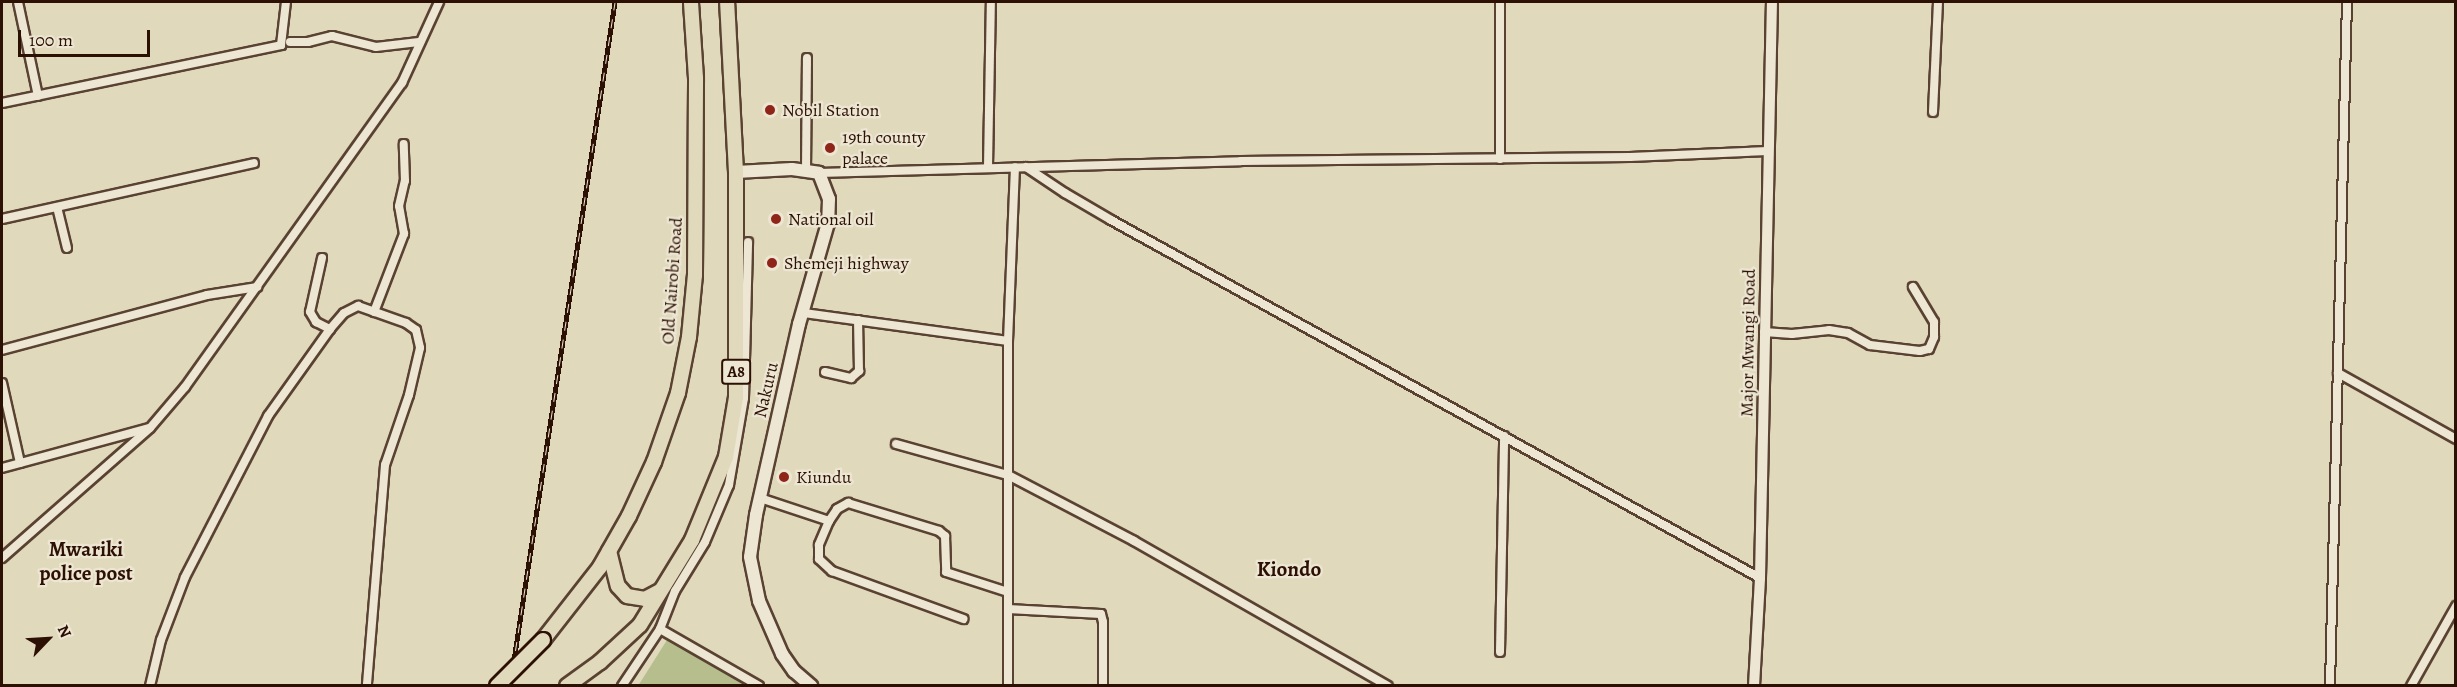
<!DOCTYPE html>
<html>
<head>
<meta charset="utf-8">
<style>
  body { margin:0 }
  #map { position:relative; width:2457px; height:687px; overflow:hidden; background:#e1d9bc; font-family:Alegreya,serif }
  div>[style] { position:absolute }
  [style*='--x'] { left:calc(var(--x)*1px); top:calc(var(--y)*1px); width:calc(var(--w)*1px); rotate:calc(var(--a)*1deg) }
  .green>* { inset:0; background:#b6be8e }
  .roads { filter:drop-shadow(2px 0 #5a4232) drop-shadow(-2px 0 #5a4232) drop-shadow(0 2px #5a4232) drop-shadow(0 -2px #5a4232) }
  .minor>* { height:8px; margin:-4px; padding:0 4px; transform-origin:4px; border-radius:4px; background:#ece6d3 }
  .tertiary>* { height:10px; margin:-5px; padding:0 5px; transform-origin:5px; border-radius:5px; background:#ece6d3 }
  .secondary>* { height:12px; margin:-6px; padding:0 6px; transform-origin:6px; border-radius:6px; background:#ece6d3 }
  .trunk>* { height:14px; margin:-7px; padding:0 7px; transform-origin:7px; border-radius:7px; background:#e1d9bc }
  .rail>* { height:5px; margin-top:-2.5px; transform-origin:0; background:repeating-linear-gradient(90deg,#ece6d3 0 9px,#2d1004 0 18px); box-sizing:border-box; border-block:2px solid #2d1004 }
  .bridges { filter:drop-shadow(2px 0 #2d1004) drop-shadow(-2px 0 #2d1004) drop-shadow(0 2px #2d1004) drop-shadow(0 -2px #2d1004) }
  .trunk-bridge>* { height:14px; margin:-7px; padding:0 7px; transform-origin:7px; border-radius:7px; background:#e1d9bc }
  .dots>* { width:16px; height:16px; translate:-50% -50%; box-sizing:border-box; border:3px solid #ece6d3; border-radius:50% }
  span { translate:-50% -50%; white-space:nowrap; text-align:center; line-height:1.15; -webkit-text-stroke:4.5px #ece6d3; paint-order:stroke }
  .shield-label span { padding:2px 4px; background:#ece6d3; border:2px solid; border-radius:4px; -webkit-text-stroke-width:0 }
  .shield-label { font-size:16px; color:#2d1004; font-weight:700 }
  .poi-label { font-size:18px; color:#2d1004 }
  .left { translate:0 -50%; text-align:left }
  .street-label { font-size:18px; color:#2d1004 }
  .quarter-label { font-size:21px; color:#2d1004; font-weight:700 }
  .frame { position:absolute; inset:0; border:3px solid #2d1004; pointer-events:none }
  .north { position:absolute; left:18px; top:609px; width:60px; height:60px; -webkit-text-stroke:4px #ece6d3; paint-order:stroke; rotate:65deg; font-size:16px; font-weight:700; line-height:24px; text-align:center; color:#2d1004 }
  .north::after { content:''; display:block; margin:auto; width:21px; height:27px; background:#2d1004; clip-path:polygon(50% 0,100% 100%,50% 72%,0 100%) }
  .scale { position:absolute; left:18px; top:30px; width:132px; height:27px; box-sizing:border-box; border:3px solid #2d1004; border-top:0; padding-left:8px; font-size:18px; line-height:21px; white-space:nowrap; color:#2d1004; -webkit-text-stroke:4px #ece6d3; paint-order:stroke }
</style>
</head>
<body>
<div id="map">
  <div class="green">
    <i style="clip-path:polygon(667px 640px,758px 685px,638px 686px)"></i>
  </div>
  <div class="roads">
    <div class="minor">
      <i style="--x:18;--y:2;--w:96;--a:78"></i>
      <i style="--x:290;--y:42;--w:18;--a:0"></i>
      <i style="--x:308;--y:42;--w:25;--a:-14"></i>
      <i style="--x:332;--y:36;--w:45;--a:14"></i>
      <i style="--x:376;--y:47;--w:43;--a:-6.6"></i>
      <i style="--x:2;--y:103;--w:285;--a:-11.7"></i>
      <i style="--x:281;--y:45;--w:43;--a:-83.4"></i>
      <i style="--x:1933;--y:112;--w:110;--a:-87.4"></i>
      <i style="--x:1500;--y:159;--w:157;--a:-90"></i>
      <i style="--x:988;--y:167;--w:165;--a:-89"></i>
      <i style="--x:1026;--y:167;--w:47;--a:33.7"></i>
      <i style="--x:1065;--y:193;--w:53;--a:30.4"></i>
      <i style="--x:1111;--y:220;--w:741;--a:28.88"></i>
      <i style="--x:806;--y:170;--w:112;--a:-89.5"></i>
      <i style="--x:819;--y:173;--w:422;--a:-1.6"></i>
      <i style="--x:1241;--y:161;--w:389;--a:-0.6"></i>
      <i style="--x:1630;--y:157;--w:138;--a:-2.5"></i>
      <i style="--x:57;--y:207;--w:42;--a:76.3"></i>
      <i style="--x:2;--y:219;--w:258;--a:-12.5"></i>
      <i style="--x:322;--y:258;--w:55;--a:102.5"></i>
      <i style="--x:310;--y:312;--w:12;--a:59"></i>
      <i style="--x:316;--y:322;--w:16;--a:27"></i>
      <i style="--x:374;--y:312;--w:84;--a:-69"></i>
      <i style="--x:404;--y:234;--w:28;--a:-100"></i>
      <i style="--x:399;--y:206;--w:26;--a:-77"></i>
      <i style="--x:405;--y:181;--w:37;--a:-92"></i>
      <i style="--x:804;--y:313;--w:206;--a:7.8"></i>
      <i style="--x:1764;--y:332;--w:28;--a:4"></i>
      <i style="--x:1792;--y:334;--w:37;--a:-6"></i>
      <i style="--x:1829;--y:330;--w:19;--a:9"></i>
      <i style="--x:1848;--y:333;--w:25;--a:29"></i>
      <i style="--x:1870;--y:345;--w:50;--a:6.8"></i>
      <i style="--x:1920;--y:351;--w:9;--a:-13"></i>
      <i style="--x:1929;--y:349;--w:13;--a:-67"></i>
      <i style="--x:1934;--y:337;--w:15;--a:-90"></i>
      <i style="--x:1934;--y:322;--w:41;--a:-121"></i>
      <i style="--x:2;--y:350;--w:212;--a:-15"></i>
      <i style="--x:207;--y:295;--w:51;--a:-9.1"></i>
      <i style="--x:825;--y:372;--w:27;--a:13"></i>
      <i style="--x:851;--y:378;--w:11;--a:-41"></i>
      <i style="--x:859;--y:371;--w:51;--a:-91.1"></i>
      <i style="--x:2338;--y:373;--w:135;--a:29.2"></i>
      <i style="--x:2;--y:383;--w:82;--a:77.3"></i>
      <i style="--x:896;--y:444;--w:116;--a:15.5"></i>
      <i style="--x:1008;--y:475;--w:142;--a:27.6"></i>
      <i style="--x:1134;--y:541;--w:292;--a:29.7"></i>
      <i style="--x:2;--y:468;--w:152;--a:-15.2"></i>
      <i style="--x:760;--y:498;--w:73;--a:18.4"></i>
      <i style="--x:829;--y:521;--w:14;--a:-56"></i>
      <i style="--x:837;--y:509;--w:13;--a:-29"></i>
      <i style="--x:848;--y:503;--w:95;--a:17.1"></i>
      <i style="--x:939;--y:531;--w:8;--a:40"></i>
      <i style="--x:945;--y:536;--w:36;--a:88"></i>
      <i style="--x:946;--y:572;--w:65;--a:17.9"></i>
      <i style="--x:829;--y:521;--w:26;--a:113"></i>
      <i style="--x:819;--y:545;--w:14;--a:90"></i>
      <i style="--x:819;--y:559;--w:18;--a:43"></i>
      <i style="--x:832;--y:571;--w:140;--a:20.1"></i>
      <i style="--x:2;--y:558;--w:197;--a:-41.3"></i>
      <i style="--x:150;--y:428;--w:54;--a:-49.5"></i>
      <i style="--x:185;--y:387;--w:374;--a:-54.5"></i>
      <i style="--x:402;--y:83;--w:89;--a:-65.4"></i>
      <i style="--x:1008;--y:609;--w:93;--a:3.1"></i>
      <i style="--x:1101;--y:614;--w:8;--a:76"></i>
      <i style="--x:1103;--y:622;--w:64;--a:90"></i>
      <i style="--x:660;--y:629;--w:41;--a:-68.5"></i>
      <i style="--x:675;--y:591;--w:57;--a:-58.5"></i>
      <i style="--x:705;--y:542;--w:62;--a:-67.2"></i>
      <i style="--x:729;--y:485;--w:88;--a:-80.2"></i>
      <i style="--x:744;--y:398;--w:156;--a:-88.5"></i>
      <i style="--x:1500;--y:652;--w:216;--a:-88.9"></i>
      <i style="--x:150;--y:686;--w:47;--a:-76.6"></i>
      <i style="--x:161;--y:640;--w:67;--a:-69.1"></i>
      <i style="--x:185;--y:577;--w:181;--a:-62.7"></i>
      <i style="--x:268;--y:416;--w:107;--a:-54.5"></i>
      <i style="--x:330;--y:329;--w:21;--a:-49"></i>
      <i style="--x:344;--y:313;--w:16;--a:-27"></i>
      <i style="--x:358;--y:306;--w:51;--a:19.5"></i>
      <i style="--x:406;--y:323;--w:12;--a:35"></i>
      <i style="--x:416;--y:330;--w:18;--a:77"></i>
      <i style="--x:420;--y:348;--w:48;--a:103.2"></i>
      <i style="--x:409;--y:395;--w:74;--a:108.9"></i>
      <i style="--x:385;--y:465;--w:222;--a:94.7"></i>
      <i style="--x:622;--y:686;--w:69;--a:-56.3"></i>
      <i style="--x:660;--y:629;--w:114;--a:29.9"></i>
      <i style="--x:1008;--y:686;--w:345;--a:-90"></i>
      <i style="--x:1008;--y:341;--w:174;--a:-87.7"></i>
      <i style="--x:2330;--y:686;--w:684;--a:-88.58"></i>
      <i style="--x:2411;--y:686;--w:92;--a:-60.6"></i>
    </div>
    <div class="tertiary">
      <i style="--x:1754;--y:686;--w:108;--a:-86.8"></i>
      <i style="--x:1760;--y:578;--w:576;--a:-88.81"></i>
    </div>
    <div class="secondary">
      <i style="--x:736;--y:172;--w:56;--a:-3.1"></i>
      <i style="--x:792;--y:169;--w:27;--a:8"></i>
      <i style="--x:819;--y:173;--w:28;--a:69"></i>
      <i style="--x:829;--y:199;--w:24;--a:92"></i>
      <i style="--x:828;--y:223;--w:105;--a:106"></i>
      <i style="--x:799;--y:324;--w:196;--a:102.7"></i>
      <i style="--x:756;--y:515;--w:42;--a:98.1"></i>
      <i style="--x:750;--y:557;--w:45;--a:78.4"></i>
      <i style="--x:759;--y:601;--w:58;--a:66.5"></i>
      <i style="--x:782;--y:654;--w:21;--a:55"></i>
      <i style="--x:794;--y:671;--w:23;--a:41"></i>
    </div>
    <div class="trunk">
      <i style="--x:609;--y:551;--w:36;--a:76"></i>
      <i style="--x:618;--y:586;--w:13;--a:48"></i>
      <i style="--x:627;--y:596;--w:18;--a:9"></i>
      <i style="--x:645;--y:599;--w:17;--a:-28"></i>
      <i style="--x:543;--y:640;--w:93;--a:-52"></i>
      <i style="--x:600;--y:567;--w:59;--a:-60.4"></i>
      <i style="--x:629;--y:516;--w:60;--a:-65.2"></i>
      <i style="--x:654;--y:462;--w:73;--a:-70.8"></i>
      <i style="--x:678;--y:393;--w:57;--a:-78.9"></i>
      <i style="--x:689;--y:337;--w:62;--a:-84.5"></i>
      <i style="--x:695;--y:275;--w:197;--a:-89.7"></i>
      <i style="--x:696;--y:78;--w:76;--a:-93.8"></i>
      <i style="--x:567;--y:686;--w:41;--a:-36"></i>
      <i style="--x:600;--y:662;--w:54;--a:-42.8"></i>
      <i style="--x:640;--y:625;--w:100;--a:-58.5"></i>
      <i style="--x:692;--y:540;--w:90;--a:-67.7"></i>
      <i style="--x:726;--y:457;--w:61;--a:-80.5"></i>
      <i style="--x:736;--y:397;--w:225;--a:-90"></i>
      <i style="--x:736;--y:172;--w:170;--a:-93"></i>
    </div>
  </div>
  <div class="rail">
    <i style="--x:510;--y:686;--w:692;--a:-81.27"></i>
  </div>
  <div class="bridges">
    <div class="trunk-bridge">
      <i style="--x:497;--y:686;--w:65;--a:-45"></i>
    </div>
  </div>
  <div class="dots">
    <i style="left:770px;top:110px;background:#8f2418"></i>
    <i style="left:830px;top:148px;background:#8f2418"></i>
    <i style="left:776px;top:219px;background:#8f2418"></i>
    <i style="left:772px;top:263px;background:#8f2418"></i>
    <i style="left:784px;top:477px;background:#8f2418"></i>
  </div>
  <div class="shield-label">
    <span style="left:736px;top:372px">A8</span>
  </div>
  <div class="poi-label">
    <span class="left" style="left:782px;top:110px">Nobil Station</span>
    <span class="left" style="left:842px;top:148px">19th county<br>palace</span>
    <span class="left" style="left:788px;top:219px">National oil</span>
    <span class="left" style="left:784px;top:263px">Shemeji highway</span>
    <span class="left" style="left:796px;top:477px">Kiundu</span>
  </div>
  <div class="street-label">
    <span style="left:672px;top:281px;rotate:-86deg">Old Nairobi Road</span>
    <span style="left:1748px;top:343px;rotate:-89deg">Major Mwangi Road</span>
    <span style="left:766px;top:390px;rotate:-77deg">Nakuru</span>
  </div>
  <div class="quarter-label">
    <span style="left:86px;top:561px">Mwariki<br>police post</span>
    <span style="left:1289px;top:569px">Kiondo</span>
  </div>
  <div class="frame"></div>
  <div class="north">N</div>
  <div class="scale">100 m</div>
</div>
</body>
</html>
